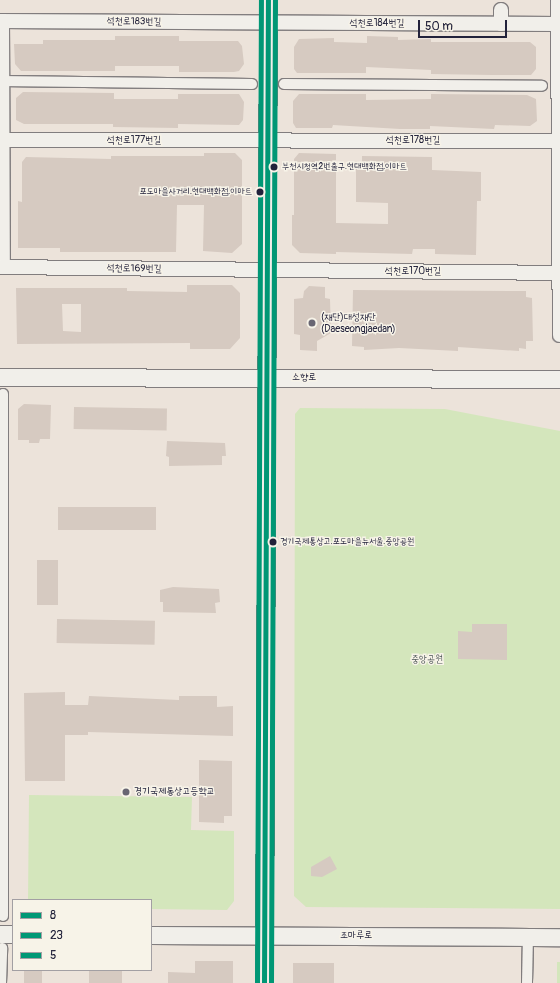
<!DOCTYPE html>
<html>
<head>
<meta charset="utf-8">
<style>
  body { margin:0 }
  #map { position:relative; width:560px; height:983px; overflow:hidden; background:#ece3da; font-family:Pangolin,"Poor Story",sans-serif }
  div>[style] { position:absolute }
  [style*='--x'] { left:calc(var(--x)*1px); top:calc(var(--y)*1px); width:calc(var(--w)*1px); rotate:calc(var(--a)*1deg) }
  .green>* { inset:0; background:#d4e6bc; transform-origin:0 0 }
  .building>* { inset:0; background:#d6cac1; transform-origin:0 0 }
  .roads { filter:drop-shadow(1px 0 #817d7e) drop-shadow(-1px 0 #817d7e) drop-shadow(0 1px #817d7e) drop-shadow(0 -1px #817d7e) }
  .pedestrian>* { height:10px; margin:-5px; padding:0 5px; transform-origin:5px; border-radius:5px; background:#f1efea }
  .minor>* { height:14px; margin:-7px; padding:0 7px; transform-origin:7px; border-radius:7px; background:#f1efea }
  .tertiary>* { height:17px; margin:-8.5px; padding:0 8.5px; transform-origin:8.5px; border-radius:8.5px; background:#f1efea }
  .bus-1>* { height:5px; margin:-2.5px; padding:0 2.5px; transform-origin:2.5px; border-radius:2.5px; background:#009775 }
  .bus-2>* { height:5px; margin:-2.5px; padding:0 2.5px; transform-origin:2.5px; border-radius:2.5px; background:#009775 }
  .bus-3>* { height:5px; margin:-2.5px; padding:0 2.5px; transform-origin:2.5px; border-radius:2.5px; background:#009775 }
  .dots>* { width:11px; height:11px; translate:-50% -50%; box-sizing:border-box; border:2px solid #f7f3e8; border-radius:50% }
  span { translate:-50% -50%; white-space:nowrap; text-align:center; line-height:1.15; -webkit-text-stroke:3px #f7f3e8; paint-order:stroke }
  .bus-label { font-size:9px; color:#22223b }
  .left { translate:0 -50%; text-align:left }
  .right { translate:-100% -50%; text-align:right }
  .street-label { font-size:10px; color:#22223b }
  .poi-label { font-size:10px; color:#22223b }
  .park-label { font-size:10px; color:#4a5455 }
  .legend { position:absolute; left:12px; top:899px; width:140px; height:72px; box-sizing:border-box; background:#f7f3e8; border:1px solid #a29fa3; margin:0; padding:5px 7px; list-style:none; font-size:12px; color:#22223b }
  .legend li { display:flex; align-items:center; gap:8px; height:20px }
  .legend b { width:20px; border:1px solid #a29fa3 }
  .scale { position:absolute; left:418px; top:20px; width:89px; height:18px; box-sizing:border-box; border:2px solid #22223b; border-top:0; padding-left:5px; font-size:12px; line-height:14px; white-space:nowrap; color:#22223b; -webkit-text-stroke:3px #f7f3e8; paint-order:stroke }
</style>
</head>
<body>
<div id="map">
  <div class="green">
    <i style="clip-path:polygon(300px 408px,445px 409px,560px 431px,560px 909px,306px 907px,294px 896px,295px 414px)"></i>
    <i style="clip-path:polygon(29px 795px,192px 797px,191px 830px,234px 831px,234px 901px,227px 910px,151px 909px,151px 900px,28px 900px)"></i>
    <i style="left:557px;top:962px;width:3px;height:21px"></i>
  </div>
  <div class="building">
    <i style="clip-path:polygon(115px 36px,179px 36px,179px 41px,238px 41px,242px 46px,244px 64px,239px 71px,234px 72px,179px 72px,179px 66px,115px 66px,115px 71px,21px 71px,15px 64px,14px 44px,43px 44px,43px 40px,115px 40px)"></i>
    <i style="clip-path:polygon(367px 36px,398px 37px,398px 40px,431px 39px,431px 42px,530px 42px,536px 47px,536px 69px,531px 75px,492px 75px,431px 74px,431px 70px,366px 67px,366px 73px,297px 73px,294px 69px,294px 47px,299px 39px,334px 38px,334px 42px,367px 43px)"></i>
    <i style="clip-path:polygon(23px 92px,114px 93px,114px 99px,178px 99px,178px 94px,239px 94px,244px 102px,243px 120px,239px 125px,178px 124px,178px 128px,113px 127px,113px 124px,24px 124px,16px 120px,16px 98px)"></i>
    <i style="clip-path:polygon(299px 94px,366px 94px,366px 100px,431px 99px,431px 94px,527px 95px,536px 99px,537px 121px,530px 126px,495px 125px,494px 129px,430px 126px,430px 129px,400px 129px,333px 125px,332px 128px,296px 128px,293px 123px,293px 101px)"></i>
    <i style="clip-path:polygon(204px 153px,235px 153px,242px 160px,242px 244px,232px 253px,203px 251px,204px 205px,177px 205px,176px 252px,60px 252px,60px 248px,18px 248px,18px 201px,22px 202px,22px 162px,26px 157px,111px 159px,111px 156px,204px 156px)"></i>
    <i style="clip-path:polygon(299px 153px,336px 154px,336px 223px,388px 224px,388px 203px,356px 202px,356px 164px,362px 161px,362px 156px,432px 157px,432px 170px,481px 172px,481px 201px,477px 201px,476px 255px,435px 254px,435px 249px,413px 249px,412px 254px,336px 252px,336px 254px,300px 253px,292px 245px,292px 215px,294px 215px,294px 159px)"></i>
    <i style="clip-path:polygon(evenodd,187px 285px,232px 285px,240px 293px,240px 338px,230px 349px,190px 349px,190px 343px,17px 344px,16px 288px,127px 288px,127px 291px,187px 292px,187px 285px,62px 304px,81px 304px,81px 332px,63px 331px,62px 304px)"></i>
    <i style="clip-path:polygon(309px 286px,325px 287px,325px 298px,330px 299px,331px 333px,317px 341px,317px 351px,300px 350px,300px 335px,294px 334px,294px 299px,303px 298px,304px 291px)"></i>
    <i style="clip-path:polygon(353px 290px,526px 291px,526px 297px,532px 298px,533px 341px,526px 341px,526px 349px,519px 348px,519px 351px,458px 347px,458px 351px,399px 348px,364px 350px,364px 347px,352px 346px)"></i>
    <i style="clip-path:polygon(24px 404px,51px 405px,50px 439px,40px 439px,39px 443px,29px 443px,29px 440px,18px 440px,18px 409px)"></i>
    <i style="left:74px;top:407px;width:93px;height:22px;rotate:1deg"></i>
    <i style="clip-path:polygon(167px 441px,225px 443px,226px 456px,222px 456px,222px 465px,169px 466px,169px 457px,166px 456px)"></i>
    <i style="left:58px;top:507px;width:98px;height:23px"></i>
    <i style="left:37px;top:560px;width:21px;height:45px"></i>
    <i style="clip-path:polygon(173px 587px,219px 589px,220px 602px,215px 603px,216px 613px,163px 612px,163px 602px,160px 602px,160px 590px)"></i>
    <i style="left:57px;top:619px;width:98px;height:24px;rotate:1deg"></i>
    <i style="clip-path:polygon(472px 624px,507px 624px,507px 660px,458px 659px,458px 631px,472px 632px)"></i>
    <i style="clip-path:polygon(65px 692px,65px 705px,88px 705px,89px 696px,179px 700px,179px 696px,217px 696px,217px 707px,233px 706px,233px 736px,88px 732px,88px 735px,65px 735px,65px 781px,25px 781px,24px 693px)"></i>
    <i style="clip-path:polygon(199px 760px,232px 761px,232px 816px,224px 816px,224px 823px,199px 822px)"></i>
    <i style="clip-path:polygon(330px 856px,337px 869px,322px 877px,311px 876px,311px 867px)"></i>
    <i style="clip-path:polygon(195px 961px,233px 961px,233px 983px,168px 983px,168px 972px,195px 973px)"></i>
    <i style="left:293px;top:963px;width:41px;height:20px"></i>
    <i style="left:89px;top:970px;width:33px;height:13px"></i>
    <i style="left:24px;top:971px;width:18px;height:12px"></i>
  </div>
  <div class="roads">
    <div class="pedestrian">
      <i style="--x:4;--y:21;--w:246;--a:89.8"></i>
      <i style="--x:0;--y:81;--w:252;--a:0.7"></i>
      <i style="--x:284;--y:84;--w:258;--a:0.4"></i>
      <i style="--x:3;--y:916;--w:522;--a:-90"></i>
      <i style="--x:1;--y:983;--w:35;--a:-88"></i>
      <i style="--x:527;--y:983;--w:47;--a:-88.8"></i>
    </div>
    <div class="minor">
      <i style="--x:558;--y:0;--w:335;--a:89.7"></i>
      <i style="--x:501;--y:10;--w:14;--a:90"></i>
      <i style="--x:0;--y:21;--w:558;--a:0.31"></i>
      <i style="--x:0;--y:140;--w:558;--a:0.1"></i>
      <i style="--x:0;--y:267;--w:559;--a:0.61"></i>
    </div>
    <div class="tertiary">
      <i style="--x:0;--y:377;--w:560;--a:0.2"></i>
      <i style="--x:0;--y:934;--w:13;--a:0"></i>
      <i style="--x:151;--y:935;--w:409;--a:0.3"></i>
      <i style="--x:264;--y:983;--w:983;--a:-89.77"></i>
    </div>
  </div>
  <div class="bus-1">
    <i style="--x:264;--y:983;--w:983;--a:-89.77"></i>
  </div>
  <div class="bus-2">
    <i style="--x:271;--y:983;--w:983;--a:-89.77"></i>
  </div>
  <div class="bus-3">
    <i style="--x:257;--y:983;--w:983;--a:-89.77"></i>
  </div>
  <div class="dots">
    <i style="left:274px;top:167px;background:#22223b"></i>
    <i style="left:260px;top:192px;background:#22223b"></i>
    <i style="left:312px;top:323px;background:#696673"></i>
    <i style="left:273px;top:542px;background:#22223b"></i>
    <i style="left:126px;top:792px;background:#696673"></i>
  </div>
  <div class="bus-label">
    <span class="left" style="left:282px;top:167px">부천시청역2번출구.현대백화점.이마트</span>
    <span class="right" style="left:252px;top:192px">포도마을사거리.현대백화점.이마트</span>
    <span class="left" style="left:280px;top:542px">경기국제통상고.포도마을뉴서울.중앙공원</span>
  </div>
  <div class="street-label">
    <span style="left:134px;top:22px;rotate:1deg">석천로183번길</span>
    <span style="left:377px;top:24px">석천로184번길</span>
    <span style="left:134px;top:141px">석천로177번길</span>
    <span style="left:413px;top:141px">석천로178번길</span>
    <span style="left:134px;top:269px;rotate:1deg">석천로169번길</span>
    <span style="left:413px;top:272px">석천로170번길</span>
    <span style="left:304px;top:378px">소향로</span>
    <span style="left:356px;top:936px">조마루로</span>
  </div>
  <div class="poi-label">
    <span class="left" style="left:321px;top:323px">(재단)대성재단<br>(Daeseongjaedan)</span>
    <span class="left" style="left:134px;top:792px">경기국제통상고등학교</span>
  </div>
  <div class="park-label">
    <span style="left:427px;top:660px">중앙공원</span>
  </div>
  <ul class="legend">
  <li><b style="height:5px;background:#009775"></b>8</li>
  <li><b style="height:5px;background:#009775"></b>23</li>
  <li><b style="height:5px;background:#009775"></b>5</li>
  </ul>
  <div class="scale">50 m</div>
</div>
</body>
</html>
